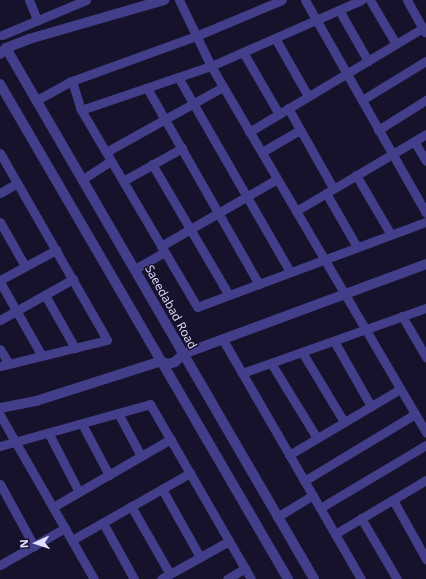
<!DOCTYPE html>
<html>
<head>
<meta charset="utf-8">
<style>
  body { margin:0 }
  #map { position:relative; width:426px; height:579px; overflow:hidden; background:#17122c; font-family:"Open Sans",sans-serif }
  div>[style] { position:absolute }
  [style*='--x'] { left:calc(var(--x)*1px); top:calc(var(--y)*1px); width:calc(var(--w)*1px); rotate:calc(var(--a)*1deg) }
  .minor>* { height:9px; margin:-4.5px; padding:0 4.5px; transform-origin:4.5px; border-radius:4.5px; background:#423e8a }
  .tertiary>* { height:10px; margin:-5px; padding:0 5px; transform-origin:5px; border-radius:5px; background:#423e8a }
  span { translate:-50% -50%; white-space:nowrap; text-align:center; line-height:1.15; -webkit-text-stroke:3px #17122c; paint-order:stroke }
  .street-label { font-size:12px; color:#e2ddfe }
  .north { position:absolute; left:16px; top:523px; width:40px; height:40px; -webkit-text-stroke:3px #17122c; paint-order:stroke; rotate:267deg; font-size:11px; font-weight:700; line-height:16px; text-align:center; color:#e2ddfe }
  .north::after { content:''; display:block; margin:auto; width:14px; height:18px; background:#e2ddfe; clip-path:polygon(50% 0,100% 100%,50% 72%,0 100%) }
</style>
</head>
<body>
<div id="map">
  <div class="minor">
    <i style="--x:29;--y:0;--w:22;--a:68"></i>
    <i style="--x:179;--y:0;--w:73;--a:64.1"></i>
    <i style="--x:211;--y:66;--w:425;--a:59.6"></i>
    <i style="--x:305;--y:0;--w:245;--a:60.4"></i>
    <i style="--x:370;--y:0;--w:51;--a:59.4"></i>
    <i style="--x:407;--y:0;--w:37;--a:61"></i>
    <i style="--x:339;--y:10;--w:59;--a:60.4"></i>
    <i style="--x:2;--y:35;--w:91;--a:-22.6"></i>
    <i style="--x:275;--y:38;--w:67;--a:60.4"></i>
    <i style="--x:243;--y:52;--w:72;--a:59.9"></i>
    <i style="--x:178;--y:77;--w:225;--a:60.1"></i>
    <i style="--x:72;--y:81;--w:28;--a:73"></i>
    <i style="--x:80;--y:108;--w:231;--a:59.5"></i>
    <i style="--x:197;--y:307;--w:244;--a:-20.4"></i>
    <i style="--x:147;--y:88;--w:226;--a:60.3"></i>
    <i style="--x:37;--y:100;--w:37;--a:-29"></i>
    <i style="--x:69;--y:82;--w:135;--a:-19.9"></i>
    <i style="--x:196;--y:36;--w:93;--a:-22.7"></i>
    <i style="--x:362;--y:100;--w:75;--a:-31.4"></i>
    <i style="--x:288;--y:108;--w:92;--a:60.6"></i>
    <i style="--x:81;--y:110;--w:137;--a:-18.7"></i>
    <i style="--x:211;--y:66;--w:164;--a:-23.7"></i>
    <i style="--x:378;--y:130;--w:57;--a:-32"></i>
    <i style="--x:249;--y:132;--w:203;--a:-30.9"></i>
    <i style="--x:414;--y:141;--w:23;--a:59"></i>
    <i style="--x:106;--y:152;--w:134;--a:-29.1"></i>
    <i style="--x:262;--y:152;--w:44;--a:-30.1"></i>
    <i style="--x:0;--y:153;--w:215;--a:60.2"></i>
    <i style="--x:107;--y:340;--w:110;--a:166.3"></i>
    <i style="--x:152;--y:164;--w:152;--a:59.6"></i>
    <i style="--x:356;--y:175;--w:69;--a:59.7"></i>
    <i style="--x:83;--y:179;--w:33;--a:-33"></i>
    <i style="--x:123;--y:181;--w:68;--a:-29.2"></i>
    <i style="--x:0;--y:193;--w:20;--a:-30"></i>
    <i style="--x:326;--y:193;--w:62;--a:60.1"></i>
    <i style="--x:296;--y:211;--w:151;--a:-30.6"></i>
    <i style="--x:0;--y:222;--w:51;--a:60.4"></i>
    <i style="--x:161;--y:246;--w:134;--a:-30"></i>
    <i style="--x:135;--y:269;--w:34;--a:-30"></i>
    <i style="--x:0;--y:280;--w:64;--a:-28.2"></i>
    <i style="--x:0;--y:282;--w:85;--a:60.4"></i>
    <i style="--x:45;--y:295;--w:61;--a:60.5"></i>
    <i style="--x:402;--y:316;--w:48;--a:59.7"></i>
    <i style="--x:0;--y:320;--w:84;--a:-29.3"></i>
    <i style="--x:223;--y:340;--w:276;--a:60"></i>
    <i style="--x:334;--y:341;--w:75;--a:60.4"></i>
    <i style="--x:0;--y:349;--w:17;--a:59"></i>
    <i style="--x:302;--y:352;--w:82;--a:59"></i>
    <i style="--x:271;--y:363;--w:88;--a:58.5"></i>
    <i style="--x:242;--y:373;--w:195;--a:-19.5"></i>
    <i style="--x:118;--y:413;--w:49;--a:61.9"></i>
    <i style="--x:0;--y:415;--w:189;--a:60.2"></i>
    <i style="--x:82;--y:424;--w:58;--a:62.1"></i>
    <i style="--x:49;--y:434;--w:65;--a:62.7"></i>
    <i style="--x:0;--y:446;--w:156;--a:-15.6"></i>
    <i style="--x:150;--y:404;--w:202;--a:60"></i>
    <i style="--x:289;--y:455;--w:129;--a:-30.7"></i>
    <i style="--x:304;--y:481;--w:130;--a:-31.1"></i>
    <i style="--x:0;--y:484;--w:71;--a:61.3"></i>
    <i style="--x:162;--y:489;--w:78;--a:60.8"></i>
    <i style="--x:393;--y:500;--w:68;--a:60.8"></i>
    <i style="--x:131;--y:506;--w:78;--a:60.2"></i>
    <i style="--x:53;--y:507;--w:136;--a:-30"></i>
    <i style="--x:320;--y:508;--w:123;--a:-30.7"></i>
    <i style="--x:277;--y:517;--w:42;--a:-31.4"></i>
    <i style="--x:361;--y:518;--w:71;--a:59.5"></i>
    <i style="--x:103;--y:523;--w:64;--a:61"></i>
    <i style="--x:335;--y:534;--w:106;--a:-30.7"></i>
    <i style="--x:72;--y:540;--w:136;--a:-29.6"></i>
    <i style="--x:0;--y:565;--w:75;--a:-29.6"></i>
    <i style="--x:161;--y:579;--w:78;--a:-29.2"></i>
    <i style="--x:227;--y:579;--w:21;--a:-31"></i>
  </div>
  <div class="tertiary">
    <i style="--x:6;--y:48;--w:614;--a:59.88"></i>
    <i style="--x:0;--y:54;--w:8;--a:-45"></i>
    <i style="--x:6;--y:48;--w:25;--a:-21"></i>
    <i style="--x:29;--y:39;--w:141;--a:-16.1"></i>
    <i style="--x:0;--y:84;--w:573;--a:59.81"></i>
    <i style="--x:0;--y:408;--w:37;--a:-11"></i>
    <i style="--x:36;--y:401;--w:131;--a:-17.7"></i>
    <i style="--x:161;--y:361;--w:8;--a:23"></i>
    <i style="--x:168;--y:364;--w:7;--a:-16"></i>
    <i style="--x:175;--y:362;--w:11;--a:-45"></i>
    <i style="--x:183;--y:354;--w:259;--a:-20.3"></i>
  </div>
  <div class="street-label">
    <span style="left:171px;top:307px;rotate:61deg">Saeedabad Road</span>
  </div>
  <div class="north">N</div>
</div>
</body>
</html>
